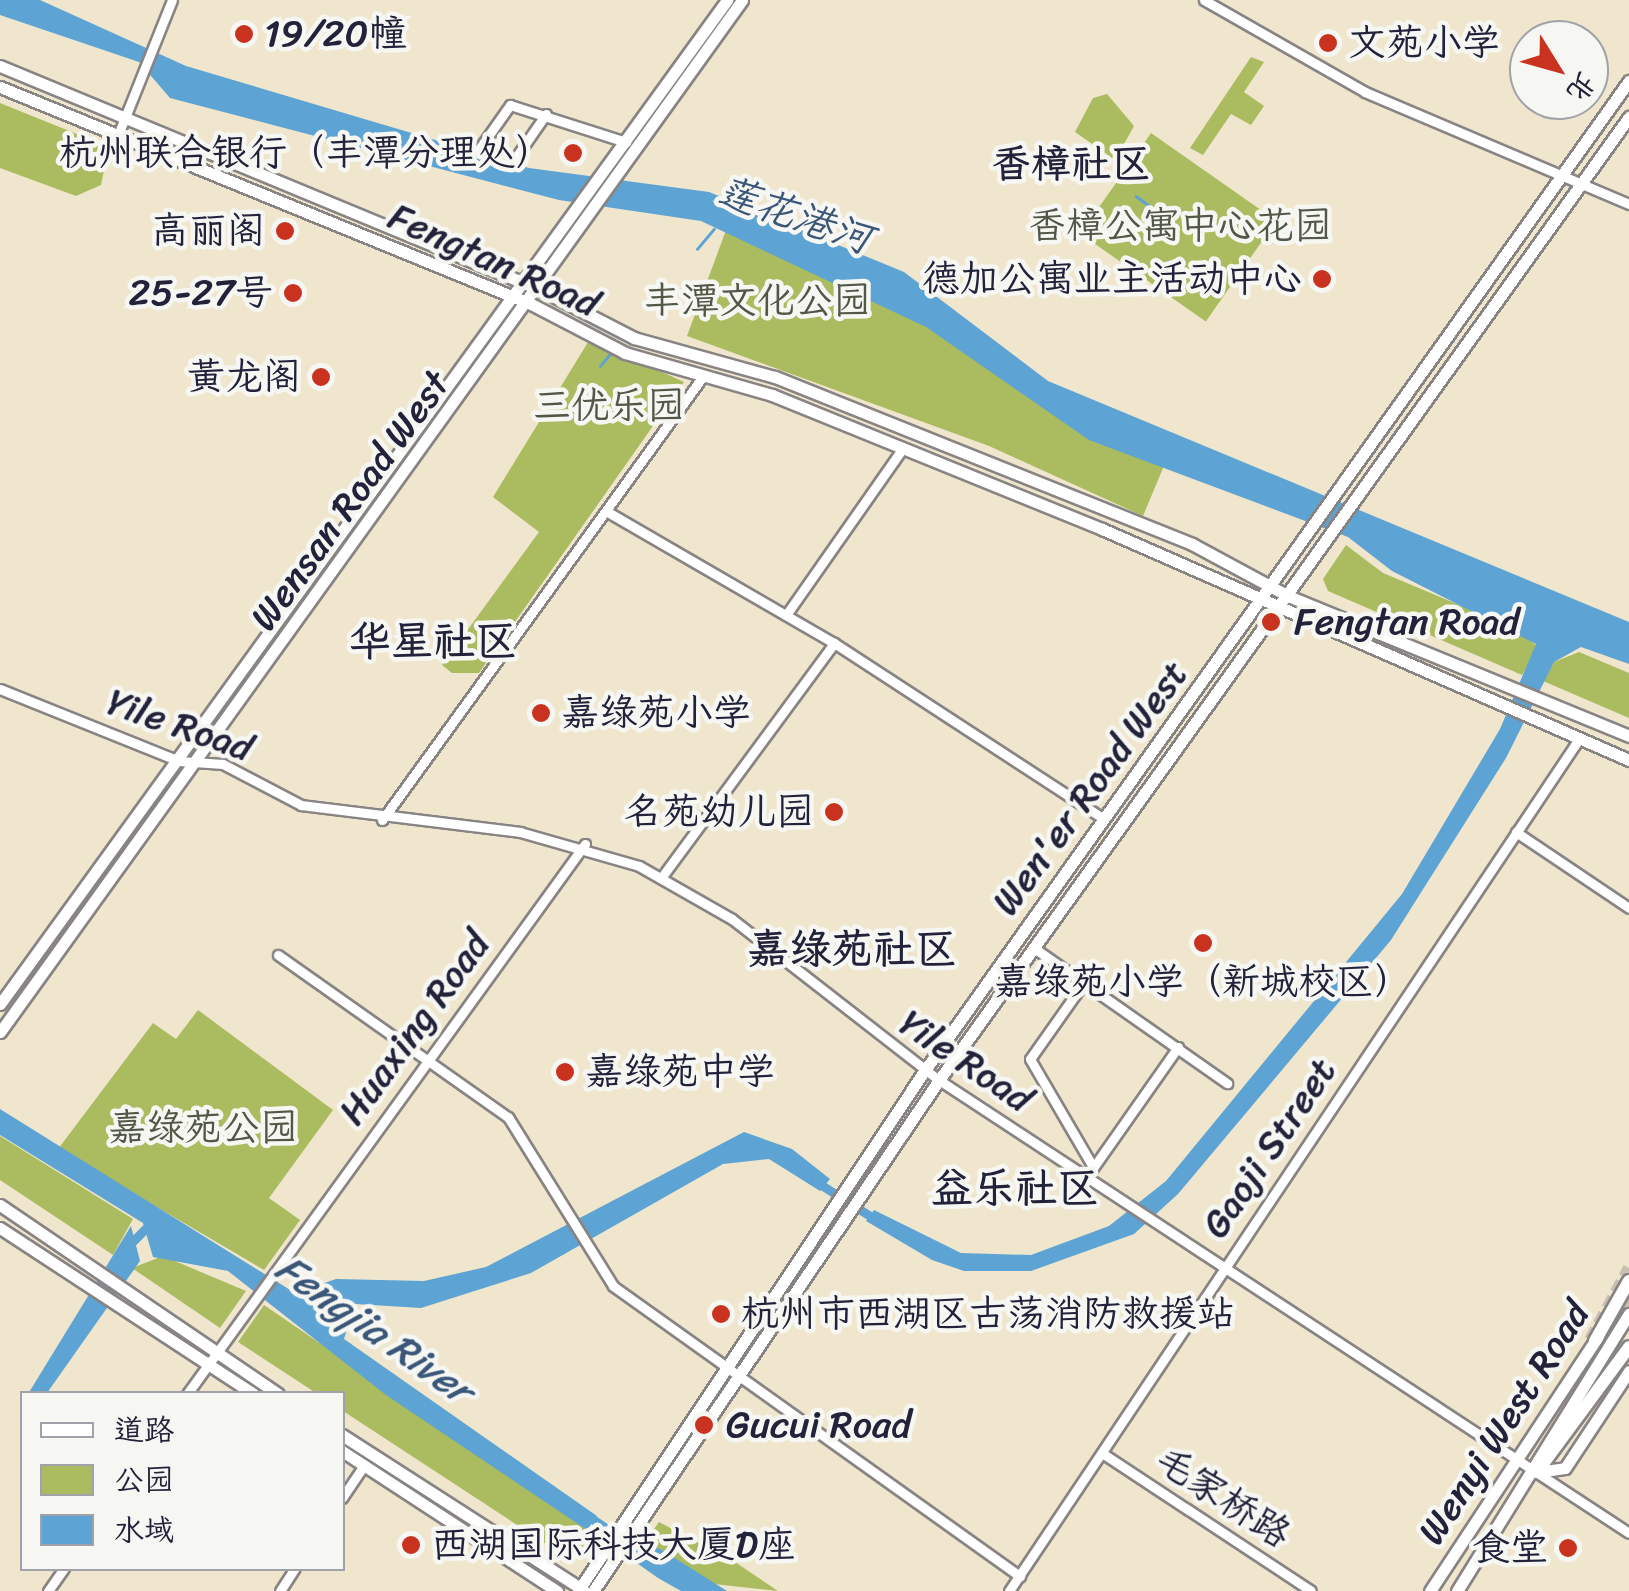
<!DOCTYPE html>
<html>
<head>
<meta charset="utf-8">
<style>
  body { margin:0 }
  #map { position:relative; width:1629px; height:1591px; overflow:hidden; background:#f0e6ce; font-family:Sriracha,"LXGW WenKai TC",sans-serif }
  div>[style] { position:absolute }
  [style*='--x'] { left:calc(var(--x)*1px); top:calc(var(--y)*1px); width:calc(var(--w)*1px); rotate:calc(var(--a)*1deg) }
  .green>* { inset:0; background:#aabc5f; transform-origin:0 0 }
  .water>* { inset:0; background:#5da3d3 }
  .stream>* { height:2.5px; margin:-1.25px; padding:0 1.25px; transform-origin:1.25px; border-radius:1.25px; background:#5da3d3 }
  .canal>* { height:9px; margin:-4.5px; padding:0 4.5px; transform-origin:4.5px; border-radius:4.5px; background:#5da3d3 }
  .highway-tunnel>* { height:12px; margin-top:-6px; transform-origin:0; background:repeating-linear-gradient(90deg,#c7bfb1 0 12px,transparent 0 18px) }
  .roads { filter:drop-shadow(2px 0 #898484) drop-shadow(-2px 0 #898484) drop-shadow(0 2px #898484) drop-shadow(0 -2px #898484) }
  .minor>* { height:9px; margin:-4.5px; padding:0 4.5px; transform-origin:4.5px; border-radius:4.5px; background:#fff }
  .major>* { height:11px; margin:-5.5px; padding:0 5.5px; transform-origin:5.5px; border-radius:5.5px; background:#fff }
  .highway>* { height:12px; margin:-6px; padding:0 6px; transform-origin:6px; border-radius:6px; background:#fff }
  .dots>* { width:28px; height:28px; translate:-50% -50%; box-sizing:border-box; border:5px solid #f6f6f2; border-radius:50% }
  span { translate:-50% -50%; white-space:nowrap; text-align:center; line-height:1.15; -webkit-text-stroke:9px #f6f6f2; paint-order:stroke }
  .poi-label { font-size:38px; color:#22223b }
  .left { translate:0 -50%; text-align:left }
  .right { translate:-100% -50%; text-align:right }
  .park-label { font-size:38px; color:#525848 }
  .street-label { font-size:38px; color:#22223b }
  .neighbourhood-label { font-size:40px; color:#22223b; font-weight:700 }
  .water-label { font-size:40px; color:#3a5678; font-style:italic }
  .quarter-label { font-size:42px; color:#22223b; font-weight:700 }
  .legend { position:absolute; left:20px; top:1391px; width:325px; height:180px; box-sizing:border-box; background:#f6f6f2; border:2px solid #a1a1a9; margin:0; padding:12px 18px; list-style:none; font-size:30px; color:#22223b }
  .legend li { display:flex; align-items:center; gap:20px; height:50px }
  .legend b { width:50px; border:2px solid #a1a1a9 }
  .north { position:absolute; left:1509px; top:20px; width:100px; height:100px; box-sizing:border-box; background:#f6f6f2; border:2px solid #a1a1a9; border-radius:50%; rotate:127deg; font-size:28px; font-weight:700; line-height:40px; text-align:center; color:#22223b }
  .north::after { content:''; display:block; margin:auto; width:35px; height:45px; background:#c8321e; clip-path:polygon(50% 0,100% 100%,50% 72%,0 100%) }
</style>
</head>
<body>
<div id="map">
  <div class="green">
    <i style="clip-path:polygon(1251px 57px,1264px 62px,1244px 92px,1264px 106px,1251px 125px,1231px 114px,1203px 155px,1190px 148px)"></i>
    <i style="clip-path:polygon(1107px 94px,1134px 126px,1115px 160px,1075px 132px,1093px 98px)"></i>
    <i style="clip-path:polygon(0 103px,109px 147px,101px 185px,76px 196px,0 168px)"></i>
    <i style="left:1151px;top:133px;width:153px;height:123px;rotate:35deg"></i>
    <i style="clip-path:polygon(726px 230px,894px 300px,1166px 461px,1143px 516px,989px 446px,687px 336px)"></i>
    <i style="clip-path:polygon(590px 339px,684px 382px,479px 673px,452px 673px,442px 665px,539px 532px,493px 497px)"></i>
    <i style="clip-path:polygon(1346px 545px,1383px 573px,1514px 628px,1536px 645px,1534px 656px,1522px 675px,1328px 591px,1323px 579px)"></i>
    <i style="clip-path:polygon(1579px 652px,1629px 673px,1629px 718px,1543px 681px,1554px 662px)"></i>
    <i style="clip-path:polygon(198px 1010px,333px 1110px,269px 1198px,300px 1220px,264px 1270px,58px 1149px,153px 1023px,176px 1039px)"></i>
    <i style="clip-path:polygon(0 1136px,133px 1219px,113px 1255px,0 1180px)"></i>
    <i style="clip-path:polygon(163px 1256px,246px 1291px,220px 1328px,132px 1268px)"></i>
    <i style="clip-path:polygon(264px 1305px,596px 1532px,580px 1558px,569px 1559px,343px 1411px,342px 1394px,316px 1393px,238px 1342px)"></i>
    <i style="clip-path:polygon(659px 1522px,735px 1562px,778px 1591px,714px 1584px,644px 1543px)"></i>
  </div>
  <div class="water">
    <i style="clip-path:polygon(0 0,40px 0,186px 66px,529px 168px,709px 192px,904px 272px,1048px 381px,1629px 622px,1629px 664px,1581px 647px,1554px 662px,1506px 758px,1391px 940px,1178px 1194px,1134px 1234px,1031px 1271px,964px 1271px,932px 1260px,866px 1221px,874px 1210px,961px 1253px,1031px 1255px,1109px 1226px,1166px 1181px,1402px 894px,1500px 729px,1536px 644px,1392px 571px,1348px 537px,1089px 440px,926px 327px,701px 221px,559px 200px,170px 98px,139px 62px,0 15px)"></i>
    <i style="clip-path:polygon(0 1109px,295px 1293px,336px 1279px,424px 1281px,486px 1267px,744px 1132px,792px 1149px,830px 1179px,820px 1191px,769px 1159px,723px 1164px,531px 1273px,421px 1308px,355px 1304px,344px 1339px,597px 1516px,587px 1530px,386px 1395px,228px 1271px,153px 1257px,143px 1223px,0 1135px)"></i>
    <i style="clip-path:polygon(131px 1226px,140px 1261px,47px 1393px,28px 1394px)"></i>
    <i style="clip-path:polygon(644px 1543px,662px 1550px,727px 1591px,681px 1591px,658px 1578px,634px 1561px)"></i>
  </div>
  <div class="stream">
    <i style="--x:1136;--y:196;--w:42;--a:36.3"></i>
    <i style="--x:697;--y:249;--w:26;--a:-50"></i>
    <i style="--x:600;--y:366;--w:17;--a:-50"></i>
  </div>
  <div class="canal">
    <i style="--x:815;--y:1181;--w:75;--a:32.4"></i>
    <i style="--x:127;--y:1247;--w:33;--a:-45"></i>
    <i style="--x:585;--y:1514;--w:75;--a:34.1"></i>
  </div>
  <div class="highway-tunnel">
    <i style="--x:1611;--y:1323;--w:32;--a:-56"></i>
    <i style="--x:1590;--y:1340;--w:82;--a:-61.6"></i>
  </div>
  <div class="roads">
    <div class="minor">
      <i style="--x:1204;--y:0;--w:185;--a:29.7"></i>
      <i style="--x:1365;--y:92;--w:287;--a:23"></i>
      <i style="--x:118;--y:135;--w:145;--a:-68.2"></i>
      <i style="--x:479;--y:149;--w:54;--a:-54.8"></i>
      <i style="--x:510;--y:105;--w:122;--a:17.7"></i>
      <i style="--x:514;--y:160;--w:56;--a:-55.2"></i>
      <i style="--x:606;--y:511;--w:263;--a:30.1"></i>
      <i style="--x:834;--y:643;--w:322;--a:33.1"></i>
      <i style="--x:786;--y:615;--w:204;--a:-55"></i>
      <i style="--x:0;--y:689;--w:193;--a:21.9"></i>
      <i style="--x:179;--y:761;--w:44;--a:3.9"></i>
      <i style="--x:223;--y:764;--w:88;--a:27.7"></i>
      <i style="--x:301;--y:805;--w:221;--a:7"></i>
      <i style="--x:520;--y:832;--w:124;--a:15.9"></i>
      <i style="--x:639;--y:866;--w:107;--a:29.7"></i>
      <i style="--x:732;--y:919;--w:262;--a:37.9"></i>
      <i style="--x:939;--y:1080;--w:825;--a:33.29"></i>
      <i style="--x:382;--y:820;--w:544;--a:-54.12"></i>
      <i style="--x:1516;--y:832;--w:136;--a:33.9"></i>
      <i style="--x:661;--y:878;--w:292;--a:-53.6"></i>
      <i style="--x:1034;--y:948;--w:236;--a:35"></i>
      <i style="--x:278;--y:955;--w:281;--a:35.2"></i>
      <i style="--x:508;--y:1117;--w:199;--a:58.1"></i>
      <i style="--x:613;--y:1286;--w:500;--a:35.5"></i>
      <i style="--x:1085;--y:981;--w:95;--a:125.2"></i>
      <i style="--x:1030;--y:1059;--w:125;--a:59.7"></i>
      <i style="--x:1093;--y:1168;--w:148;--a:-54.9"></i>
      <i style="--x:187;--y:1394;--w:679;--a:-54.11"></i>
      <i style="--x:1102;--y:1453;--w:250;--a:33.4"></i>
      <i style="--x:342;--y:1498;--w:40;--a:-56"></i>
      <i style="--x:48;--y:1591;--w:28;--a:-55"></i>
      <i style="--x:280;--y:1591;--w:27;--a:-57"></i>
      <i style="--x:1009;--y:1591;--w:1025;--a:-56.22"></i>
    </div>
    <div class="major">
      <i style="--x:0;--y:66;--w:586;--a:22.49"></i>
      <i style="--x:541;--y:290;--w:105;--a:27.3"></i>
      <i style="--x:634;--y:338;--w:146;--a:15.5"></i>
      <i style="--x:775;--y:377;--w:449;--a:21.8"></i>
      <i style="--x:1192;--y:544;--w:109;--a:28.4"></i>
      <i style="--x:1288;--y:596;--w:369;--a:22.3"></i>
      <i style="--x:0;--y:87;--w:574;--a:22.23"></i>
      <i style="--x:531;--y:304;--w:106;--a:27.5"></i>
      <i style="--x:625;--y:353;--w:153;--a:15.9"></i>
      <i style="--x:772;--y:395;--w:356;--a:22.1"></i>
      <i style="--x:1102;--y:529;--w:575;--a:23.67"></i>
      <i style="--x:0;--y:1004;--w:1240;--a:-54.09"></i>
      <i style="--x:0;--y:1032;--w:1271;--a:-54.28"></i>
      <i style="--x:0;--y:1205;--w:336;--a:34.2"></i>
      <i style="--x:0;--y:1228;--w:303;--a:33.2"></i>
      <i style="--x:342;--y:1435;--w:287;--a:32.7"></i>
      <i style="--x:342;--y:1451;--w:257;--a:33.1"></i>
      <i style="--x:1537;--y:1472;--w:28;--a:-8"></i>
      <i style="--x:1565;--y:1468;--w:116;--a:-56.6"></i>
      <i style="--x:578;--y:1591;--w:626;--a:-56.34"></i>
      <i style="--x:925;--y:1070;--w:1214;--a:-54.56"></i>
      <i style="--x:593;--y:1591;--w:617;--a:-55.9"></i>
      <i style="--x:939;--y:1080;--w:1185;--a:-54.38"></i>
      <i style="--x:1430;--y:1591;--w:305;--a:-56.6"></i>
      <i style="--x:1457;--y:1591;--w:326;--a:-58.2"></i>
    </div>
    <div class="highway">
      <i style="--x:1595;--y:1341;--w:69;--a:-60.5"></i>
      <i style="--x:1537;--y:1472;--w:155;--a:-53.6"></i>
    </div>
  </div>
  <div class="dots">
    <i style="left:244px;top:34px;background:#c8321e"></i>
    <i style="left:1328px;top:43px;background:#c8321e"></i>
    <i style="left:573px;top:153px;background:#c8321e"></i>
    <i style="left:285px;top:231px;background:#c8321e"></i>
    <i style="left:1322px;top:279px;background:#c8321e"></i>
    <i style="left:293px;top:293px;background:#c8321e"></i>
    <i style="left:321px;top:377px;background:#c8321e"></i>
    <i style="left:1271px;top:622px;background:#c8321e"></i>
    <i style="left:541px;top:713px;background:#c8321e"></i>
    <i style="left:834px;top:812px;background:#c8321e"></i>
    <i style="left:1203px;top:943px;background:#c8321e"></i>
    <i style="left:565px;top:1072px;background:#c8321e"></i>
    <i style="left:721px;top:1314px;background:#c8321e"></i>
    <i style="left:704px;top:1425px;background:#c8321e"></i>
    <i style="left:411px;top:1545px;background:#c8321e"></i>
    <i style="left:1568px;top:1548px;background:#c8321e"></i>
  </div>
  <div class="poi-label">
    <span class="left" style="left:264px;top:34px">19/20幢</span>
    <span class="left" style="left:1348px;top:43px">文苑小学</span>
    <span class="right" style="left:553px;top:153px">杭州联合银行（丰潭分理处）</span>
    <span class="right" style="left:265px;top:231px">高丽阁</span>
    <span class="right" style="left:1302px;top:279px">德加公寓业主活动中心</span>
    <span class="right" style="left:273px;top:293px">25-27号</span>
    <span class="right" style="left:301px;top:377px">黄龙阁</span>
    <span class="left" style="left:1294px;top:622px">Fengtan Road</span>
    <span class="left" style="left:561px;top:713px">嘉绿苑小学</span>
    <span class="right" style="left:814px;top:812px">名苑幼儿园</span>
    <span style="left:1203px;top:982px">嘉绿苑小学（新城校区）</span>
    <span class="left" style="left:585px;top:1072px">嘉绿苑中学</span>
    <span class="left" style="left:741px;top:1314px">杭州市西湖区古荡消防救援站</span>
    <span class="left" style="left:726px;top:1425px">Gucui Road</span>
    <span class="left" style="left:431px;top:1545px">西湖国际科技大厦D座</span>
    <span class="right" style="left:1548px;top:1548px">食堂</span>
  </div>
  <div class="park-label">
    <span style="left:1180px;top:226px">香樟公寓中心花园</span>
    <span style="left:757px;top:301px">丰潭文化公园</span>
    <span style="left:609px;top:406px">三优乐园</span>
    <span style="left:203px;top:1128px">嘉绿苑公园</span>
  </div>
  <div class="street-label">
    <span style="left:494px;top:260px;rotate:24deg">Fengtan Road</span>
    <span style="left:350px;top:501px;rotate:-54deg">Wensan Road West</span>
    <span style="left:180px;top:725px;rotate:19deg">Yile Road</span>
    <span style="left:1090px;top:788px;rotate:-54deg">Wen'er Road West</span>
    <span style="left:414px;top:1028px;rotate:-54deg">Huaxing Road</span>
    <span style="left:966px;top:1061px;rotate:34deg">Yile Road</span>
    <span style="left:1269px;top:1148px;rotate:-56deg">Gaoji Street</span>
    <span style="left:1504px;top:1423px;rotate:-57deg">Wenyi West Road</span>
    <span style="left:1223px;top:1497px;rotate:33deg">毛家桥路</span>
  </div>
  <div class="neighbourhood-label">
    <span style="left:1071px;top:164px">香樟社区</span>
  </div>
  <div class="water-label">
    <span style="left:795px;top:215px;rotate:19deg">莲花港河</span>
    <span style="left:374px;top:1329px;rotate:35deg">Fengjia River</span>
  </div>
  <div class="quarter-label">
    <span style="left:433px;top:641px">华星社区</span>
    <span style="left:852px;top:949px">嘉绿苑社区</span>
    <span style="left:1015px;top:1188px">益乐社区</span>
  </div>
  <ul class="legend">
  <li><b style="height:12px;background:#fff"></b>道路</li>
  <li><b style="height:28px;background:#aabc5f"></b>公园</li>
  <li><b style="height:28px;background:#5da3d3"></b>水域</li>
  </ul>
  <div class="north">北</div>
</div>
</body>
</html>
